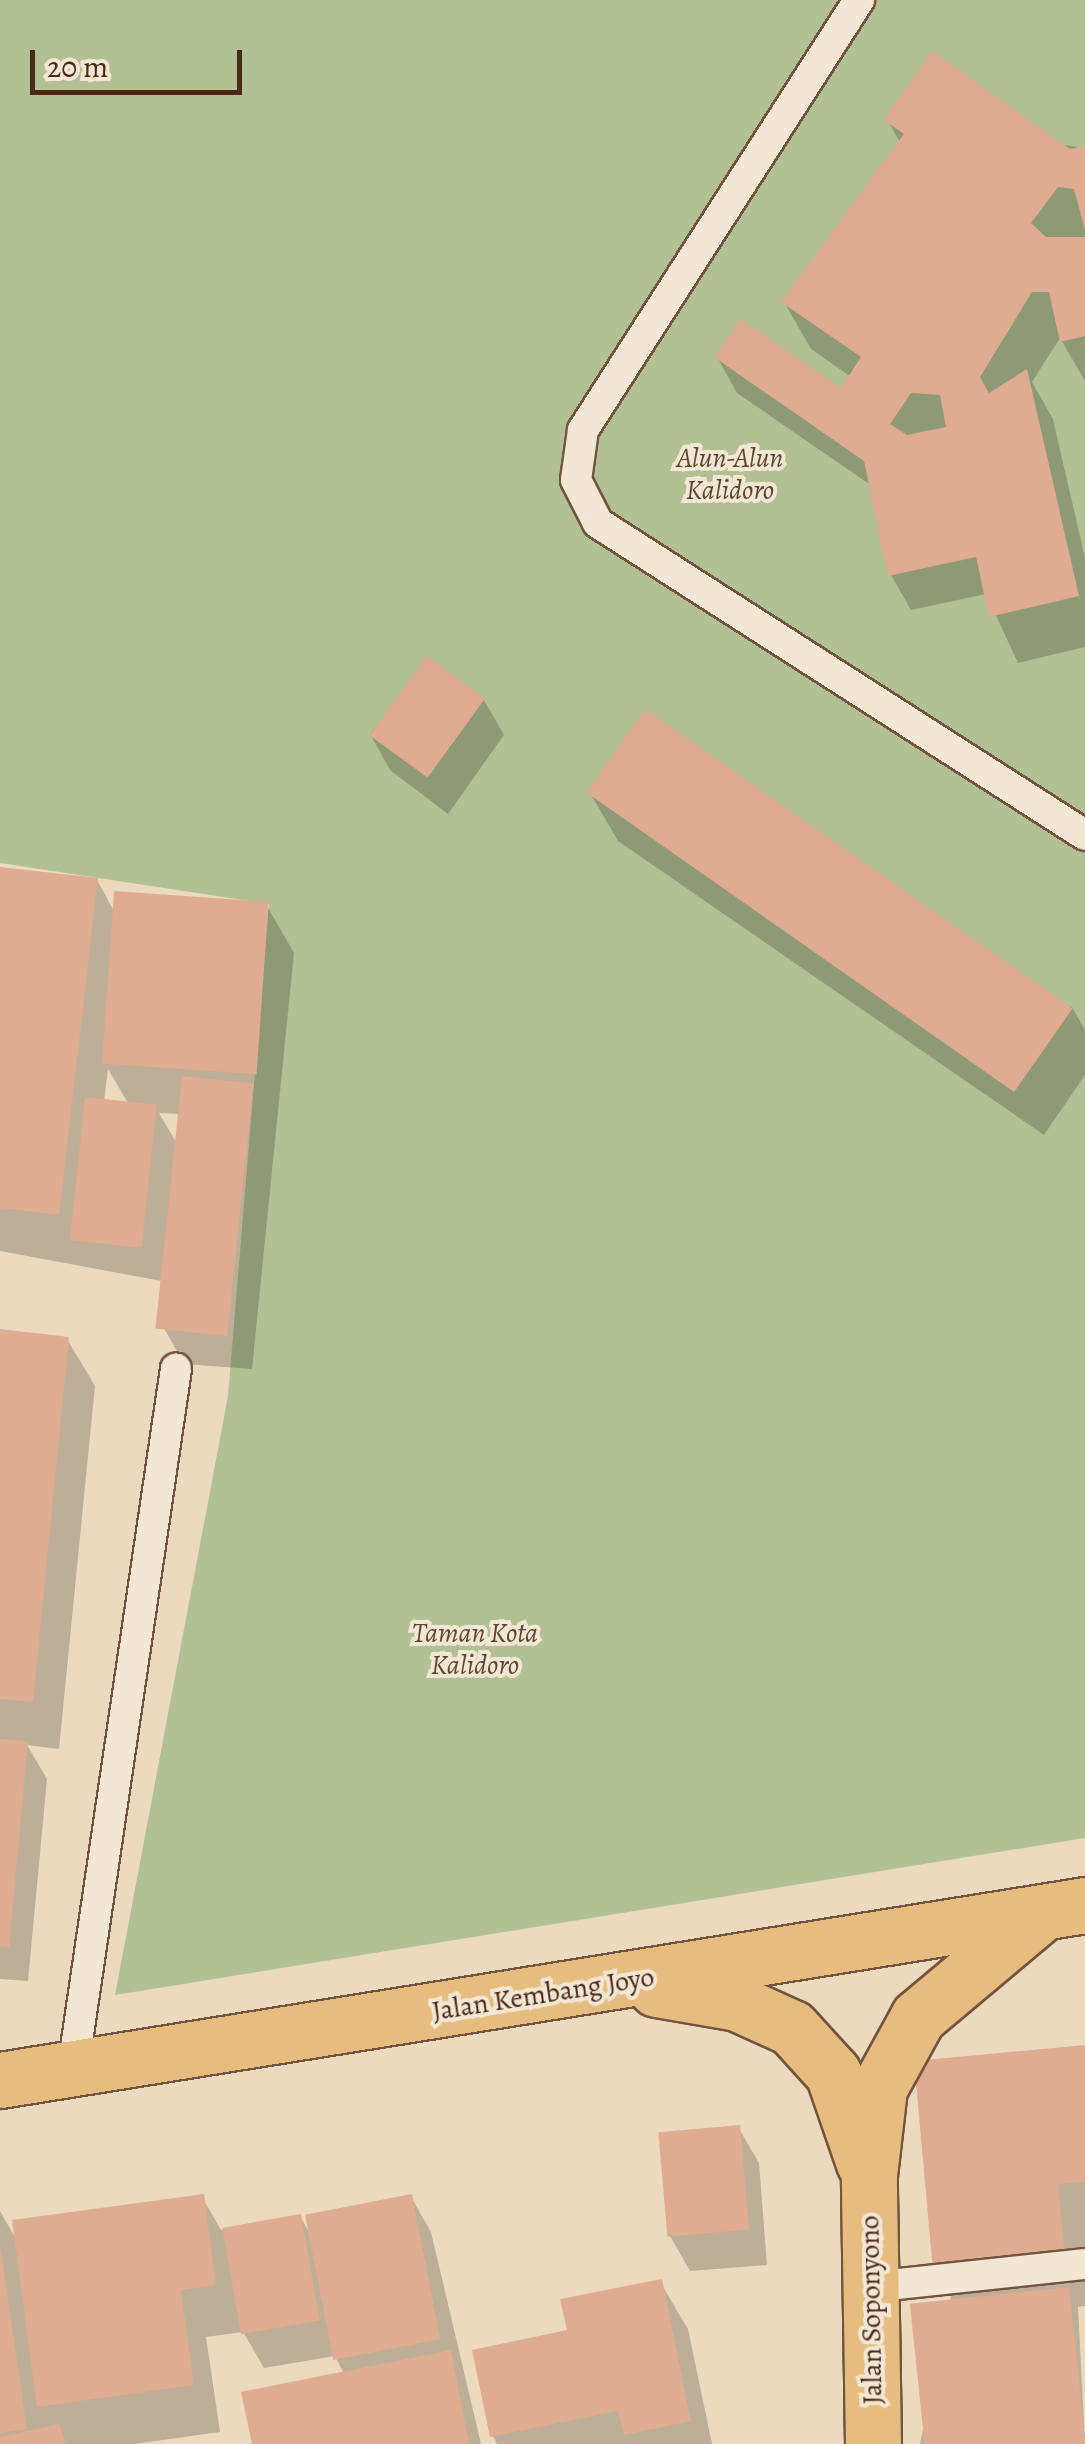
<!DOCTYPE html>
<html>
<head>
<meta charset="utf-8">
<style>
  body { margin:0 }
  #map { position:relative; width:1085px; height:2444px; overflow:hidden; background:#ebdabd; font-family:Alegreya,serif }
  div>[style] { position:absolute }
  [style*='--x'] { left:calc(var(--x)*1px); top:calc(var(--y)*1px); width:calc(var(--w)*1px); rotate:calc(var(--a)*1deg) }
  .green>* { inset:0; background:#b2c194 }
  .shadow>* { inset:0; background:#0003 }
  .building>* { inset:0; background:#dfab91; transform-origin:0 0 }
  .roads { filter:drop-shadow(2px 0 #725440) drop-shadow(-2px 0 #725440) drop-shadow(0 2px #725440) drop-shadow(0 -2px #725440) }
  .lane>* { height:30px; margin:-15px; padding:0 15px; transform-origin:15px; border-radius:15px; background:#f2e7d4 }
  .primary>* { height:55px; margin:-27.5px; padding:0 27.5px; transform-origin:27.5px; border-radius:27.5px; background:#e6bd7e }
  span { translate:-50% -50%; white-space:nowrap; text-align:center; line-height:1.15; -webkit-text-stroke:8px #f2e7d4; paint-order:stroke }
  .park-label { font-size:28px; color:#5f472f; font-style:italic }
  .street-label { font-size:28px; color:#4a2816 }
  .scale { position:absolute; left:30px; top:50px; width:212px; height:45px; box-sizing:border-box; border:5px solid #4a2816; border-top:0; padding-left:12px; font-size:30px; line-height:35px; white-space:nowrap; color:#4a2816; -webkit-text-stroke:8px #f2e7d4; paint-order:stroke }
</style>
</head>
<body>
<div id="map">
  <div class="green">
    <i style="clip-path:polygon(0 0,1085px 0,1085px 1838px,115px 1995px,228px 1396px,269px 904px,0 863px)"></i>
  </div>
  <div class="shadow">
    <i style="clip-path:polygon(887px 120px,1085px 148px,1085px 381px,1060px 338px,1032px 382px,1053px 419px,1085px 558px,1085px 647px,1018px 663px,986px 594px,911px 610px,891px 575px,872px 486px,737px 393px,717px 357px,841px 391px,851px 377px,811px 349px,784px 302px,900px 142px)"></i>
    <i style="clip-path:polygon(428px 660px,484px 700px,504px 735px,448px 814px,390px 770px,370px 734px)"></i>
    <i style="clip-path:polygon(590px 793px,1072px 1007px,1085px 1030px,1085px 1075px,1044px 1135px,618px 841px)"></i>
    <i style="clip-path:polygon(evenodd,0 869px,97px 880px,115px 913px,267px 906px,294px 953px,252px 1369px,184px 1364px,164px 1328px,167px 1282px,0 1251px,0 869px,108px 1069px,128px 1103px,104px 1101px,108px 1069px,0 869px,159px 1113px,181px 1114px,179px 1147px,159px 1113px)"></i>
    <i style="clip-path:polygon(0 1332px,67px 1339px,95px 1386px,59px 1749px,27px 1745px,47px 1779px,28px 1981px,0 1979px)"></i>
    <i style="clip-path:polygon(1085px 2047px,1085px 2306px,1078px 2307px,1085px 2444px,920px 2444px,951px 2296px,935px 2270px)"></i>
    <i style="clip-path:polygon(738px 2127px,759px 2163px,767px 2265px,690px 2271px,670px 2236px)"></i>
    <i style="clip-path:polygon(202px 2197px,221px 2230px,300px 2216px,310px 2234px,411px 2197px,431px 2232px,481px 2444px,254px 2444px,344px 2374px,335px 2356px,264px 2368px,243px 2332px,206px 2337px,220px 2432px,134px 2444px,0 2444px,0 2211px,17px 2241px)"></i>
    <i style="clip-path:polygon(660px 2282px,688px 2329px,712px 2444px,497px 2444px,493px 2436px,570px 2332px)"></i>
  </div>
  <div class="building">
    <i style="clip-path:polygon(evenodd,932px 51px,1070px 149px,1085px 146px,1085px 230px,1074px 189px,1058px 187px,1031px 223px,1046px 237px,1085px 237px,1085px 336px,1060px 342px,1049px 292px,1032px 292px,980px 377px,989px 393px,1027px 369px,1079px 596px,989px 617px,976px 557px,888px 576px,864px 461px,714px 357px,741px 319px,841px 388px,861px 357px,781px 302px,904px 134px,884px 120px,932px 51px,911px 393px,940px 395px,946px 427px,907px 435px,890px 424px,911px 393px)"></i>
    <i style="left:427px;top:656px;width:72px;height:98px;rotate:36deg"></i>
    <i style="left:645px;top:709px;width:522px;height:102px;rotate:35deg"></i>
    <i style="clip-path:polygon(0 867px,98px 878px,59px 1215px,0 1208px)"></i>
    <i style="left:114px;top:891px;width:155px;height:173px;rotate:4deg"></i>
    <i style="left:182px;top:1076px;width:72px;height:254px;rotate:6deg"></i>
    <i style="left:85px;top:1097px;width:72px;height:144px;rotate:6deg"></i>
    <i style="clip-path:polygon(0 1329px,69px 1337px,33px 1702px,0 1699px)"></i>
    <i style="clip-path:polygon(0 1739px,28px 1741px,9px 1947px,0 1946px)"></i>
    <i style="clip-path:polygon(1085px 2045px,1085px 2182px,1058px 2184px,1065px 2259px,933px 2271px,914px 2061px)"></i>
    <i style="left:740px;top:2125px;width:105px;height:82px;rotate:85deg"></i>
    <i style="clip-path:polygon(204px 2194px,216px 2285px,181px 2290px,194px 2385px,37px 2407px,12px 2220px)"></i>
    <i style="left:412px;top:2194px;width:148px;height:109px;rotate:79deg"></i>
    <i style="left:301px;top:2214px;width:108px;height:80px;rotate:80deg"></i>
    <i style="clip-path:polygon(0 2244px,27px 2429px,0 2433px)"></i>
    <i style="clip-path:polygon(662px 2279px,691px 2421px,624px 2435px,618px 2411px,490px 2437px,472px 2350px,567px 2330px,560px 2299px)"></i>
    <i style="left:1069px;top:2287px;width:158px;height:160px;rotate:84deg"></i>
    <i style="clip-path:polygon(451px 2350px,469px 2444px,252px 2444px,241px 2392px)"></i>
    <i style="clip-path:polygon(59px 2424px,66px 2444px,0 2444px,0 2437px)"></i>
  </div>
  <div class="roads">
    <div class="lane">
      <i style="--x:859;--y:0;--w:511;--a:122.69"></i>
      <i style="--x:583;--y:430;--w:50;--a:98"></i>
      <i style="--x:576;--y:480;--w:48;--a:62.9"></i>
      <i style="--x:598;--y:523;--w:578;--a:32.65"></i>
      <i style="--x:73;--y:2068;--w:707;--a:-81.62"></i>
      <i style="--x:870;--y:2287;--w:216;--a:-6.1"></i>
    </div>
    <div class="primary">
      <i style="--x:656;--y:1989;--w:82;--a:9.8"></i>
      <i style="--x:737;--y:2003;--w:60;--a:24.4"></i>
      <i style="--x:792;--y:2028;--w:61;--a:47.7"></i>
      <i style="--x:833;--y:2073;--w:95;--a:71"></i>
      <i style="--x:0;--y:2080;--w:1099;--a:-9.16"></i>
      <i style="--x:873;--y:2444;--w:269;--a:-90.9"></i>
      <i style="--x:869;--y:2175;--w:88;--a:-83.4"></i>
      <i style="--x:879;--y:2088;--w:81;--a:-61.2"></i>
      <i style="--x:918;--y:2017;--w:155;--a:-40"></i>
    </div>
  </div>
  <div class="park-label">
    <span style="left:730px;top:474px">Alun-Alun<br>Kalidoro</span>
    <span style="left:475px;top:1649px">Taman Kota<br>Kalidoro</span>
  </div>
  <div class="street-label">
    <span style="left:543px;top:1994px;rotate:-9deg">Jalan Kembang Joyo</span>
    <span style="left:871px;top:2310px;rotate:-91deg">Jalan Soponyono</span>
  </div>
  <div class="scale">20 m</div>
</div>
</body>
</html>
